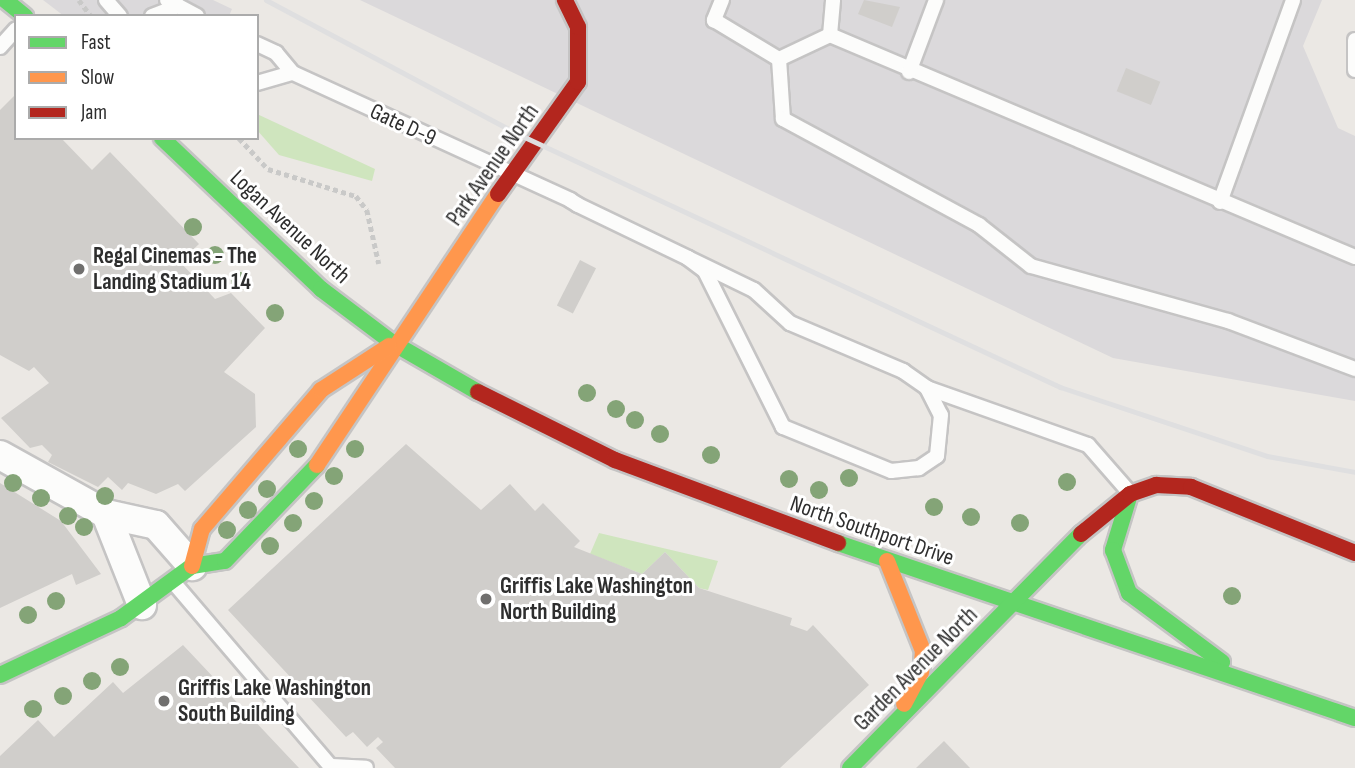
<!DOCTYPE html>
<html>
<head>
<meta charset="utf-8">
<style>
  body { margin:0 }
  #map { position:relative; width:1355px; height:768px; overflow:hidden; background:#ebe8e4; font-family:"Sofia Sans Condensed",sans-serif }
  div>[style] { position:absolute }
  [style*='--x'] { left:calc(var(--x)*1px); top:calc(var(--y)*1px); width:calc(var(--w)*1px); rotate:calc(var(--a)*1deg) }
  .industrial>* { inset:0; background:#dbd9db }
  .green>* { inset:0; background:#cfe5be }
  .building>* { inset:0; background:#d0cecb; transform-origin:0 0 }
  .path>* { height:4.5px; margin-top:-2.25px; transform-origin:0; background:repeating-linear-gradient(90deg,#c9c9c8 0 5px,transparent 0 8.5px) }
  .roads { filter:drop-shadow(2px 0 #c5c4c4) drop-shadow(-2px 0 #c5c4c4) drop-shadow(0 2px #c5c4c4) drop-shadow(0 -2px #c5c4c4) }
  .lane>* { height:14px; margin:-7px; padding:0 7px; transform-origin:7px; border-radius:7px; background:#fcfcfb }
  .street>* { height:28px; margin:-14px; padding:0 14px; transform-origin:14px; border-radius:14px; background:#fcfcfb }
  .fast>* { height:16px; margin:-8px; padding:0 8px; transform-origin:8px; border-radius:8px; background:#63d668 }
  .slow>* { height:16px; margin:-8px; padding:0 8px; transform-origin:8px; border-radius:8px; background:#ff974d }
  .jam>* { height:16px; margin:-8px; padding:0 8px; transform-origin:8px; border-radius:8px; background:#b3261e }
  .rail>* { height:5px; margin:-2.5px; padding:0 2.5px; transform-origin:2.5px; border-radius:2.5px; background:#dfdfe0 }
  .trees>* { width:18px; height:18px; margin:-9px; border-radius:50%; background:#84a477 }
  .dots>* { width:19px; height:19px; translate:-50% -50%; box-sizing:border-box; border:4px solid #fff; border-radius:50% }
  span { translate:-50% -50%; white-space:nowrap; text-align:center; line-height:1.15; -webkit-text-stroke:6px #fff; paint-order:stroke }
  .street-label { font-size:23px; color:#2e2e2e }
  .poi-label { font-size:23px; color:#2e2e2e; font-weight:700 }
  .left { translate:0 -50%; text-align:left }
  .legend { position:absolute; left:14px; top:14px; width:245px; height:126px; box-sizing:border-box; background:#fff; border:2px solid #ababab; margin:0; padding:9px 12px; list-style:none; font-size:21px; color:#2e2e2e }
  .legend li { display:flex; align-items:center; gap:14px; height:35px }
  .legend b { width:35px; border:2px solid #ababab }
</style>
</head>
<body>
<div id="map">
  <div class="industrial">
    <i style="clip-path:polygon(43px 0,213px 0,232px 9px,229px 16px,64px 16px)"></i>
    <i style="clip-path:polygon(360px 0,1322px 0,1303px 46px,1338px 128px,1355px 136px,1355px 401px,1113px 358px)"></i>
  </div>
  <div class="green">
    <i style="clip-path:polygon(257px 114px,375px 169px,372px 181px,279px 155px,257px 130px)"></i>
    <i style="clip-path:polygon(599px 533px,718px 561px,708px 590px,699px 588px,665px 552px,642px 574px,590px 554px)"></i>
  </div>
  <div class="building">
    <i style="clip-path:polygon(864px 0,900px 7px,892px 27px,858px 14px)"></i>
    <i style="left:1126px;top:68px;width:37px;height:25px;rotate:22deg"></i>
    <i style="clip-path:polygon(16px 94px,16px 138px,61px 138px,92px 170px,110px 152px,199px 244px,180px 262px,215px 299px,231px 293px,265px 328px,224px 372px,255px 394px,256px 427px,185px 491px,178px 484px,156px 494px,128px 483px,122px 490px,108px 477px,98px 487px,48px 462px,52px 455px,42px 445px,30px 448px,1px 418px,49px 383px,34px 367px,29px 371px,0 355px,0 110px)"></i>
    <i style="left:580px;top:260px;width:18px;height:51px;rotate:27deg"></i>
    <i style="clip-path:polygon(406px 444px,481px 510px,510px 484px,535px 511px,543px 503px,580px 541px,574px 547px,642px 574px,665px 552px,699px 588px,792px 618px,790px 625px,807px 631px,813px 625px,869px 685px,780px 768px,395px 768px,376px 748px,383px 742px,378px 737px,367px 747px,353px 732px,346px 737px,228px 610px)"></i>
    <i style="clip-path:polygon(0 483px,61px 521px,101px 574px,76px 585px,72px 574px,0 608px)"></i>
    <i style="clip-path:polygon(183px 645px,299px 768px,0 768px,0 756px,38px 720px,54px 737px,113px 682px,123px 693px)"></i>
    <i style="clip-path:polygon(944px 741px,970px 768px,916px 768px)"></i>
  </div>
  <div class="path">
    <i style="--x:79;--y:0;--w:20;--a:53"></i>
    <i style="--x:239;--y:138;--w:42;--a:46.9"></i>
    <i style="--x:268;--y:169;--w:92;--a:17.1"></i>
    <i style="--x:356;--y:196;--w:18;--a:52"></i>
    <i style="--x:367;--y:210;--w:55;--a:77.5"></i>
  </div>
  <div class="roads">
    <div class="lane">
      <i style="--x:106;--y:0;--w:21;--a:49"></i>
      <i style="--x:167;--y:0;--w:34;--a:28"></i>
      <i style="--x:722;--y:0;--w:22;--a:112"></i>
      <i style="--x:714;--y:20;--w:76;--a:31"></i>
      <i style="--x:779;--y:59;--w:56;--a:-25.2"></i>
      <i style="--x:830;--y:35;--w:570;--a:22.92"></i>
      <i style="--x:152;--y:16;--w:28;--a:-21"></i>
      <i style="--x:830;--y:35;--w:35;--a:-85"></i>
      <i style="--x:1355;--y:40;--w:30;--a:90"></i>
      <i style="--x:257;--y:44;--w:21;--a:25"></i>
      <i style="--x:276;--y:53;--w:26;--a:50"></i>
      <i style="--x:293;--y:73;--w:305;--a:24.6"></i>
      <i style="--x:570;--y:200;--w:9;--a:32"></i>
      <i style="--x:578;--y:205;--w:122;--a:25.7"></i>
      <i style="--x:688;--y:258;--w:73;--a:25.9"></i>
      <i style="--x:754;--y:290;--w:49;--a:42.5"></i>
      <i style="--x:790;--y:323;--w:123;--a:23"></i>
      <i style="--x:903;--y:371;--w:29;--a:35"></i>
      <i style="--x:927;--y:388;--w:30;--a:63"></i>
      <i style="--x:941;--y:415;--w:41;--a:95.6"></i>
      <i style="--x:937;--y:456;--w:22;--a:146"></i>
      <i style="--x:919;--y:468;--w:28;--a:174"></i>
      <i style="--x:891;--y:471;--w:117;--a:-157.8"></i>
      <i style="--x:783;--y:427;--w:174;--a:-116.6"></i>
      <i style="--x:705;--y:271;--w:21;--a:-143"></i>
      <i style="--x:0;--y:47;--w:24;--a:-48"></i>
      <i style="--x:779;--y:59;--w:60;--a:86.2"></i>
      <i style="--x:783;--y:119;--w:223;--a:28.4"></i>
      <i style="--x:979;--y:225;--w:66;--a:38.3"></i>
      <i style="--x:1031;--y:266;--w:205;--a:15.6"></i>
      <i style="--x:1228;--y:321;--w:136;--a:20.7"></i>
      <i style="--x:909;--y:72;--w:77;--a:-69.4"></i>
      <i style="--x:257;--y:83;--w:37;--a:-16"></i>
      <i style="--x:1220;--y:202;--w:215;--a:-70.1"></i>
      <i style="--x:927;--y:388;--w:171;--a:19.5"></i>
      <i style="--x:1088;--y:445;--w:62;--a:48.9"></i>
      <i style="--x:174;--y:583;--w:243;--a:49.5"></i>
      <i style="--x:332;--y:766;--w:34;--a:3"></i>
    </div>
    <div class="street">
      <i style="--x:0;--y:455;--w:121;--a:29.1"></i>
      <i style="--x:106;--y:514;--w:51;--a:12.4"></i>
      <i style="--x:156;--y:525;--w:55;--a:48.7"></i>
      <i style="--x:106;--y:514;--w:98;--a:68.4"></i>
    </div>
    <div class="fast">
      <i style="--x:5;--y:0;--w:26;--a:39"></i>
      <i style="--x:162;--y:138;--w:219;--a:43.5"></i>
      <i style="--x:321;--y:289;--w:90;--a:36.9"></i>
      <i style="--x:393;--y:343;--w:98;--a:30"></i>
      <i style="--x:1130;--y:494;--w:59;--a:106.9"></i>
      <i style="--x:1113;--y:550;--w:46;--a:69.6"></i>
      <i style="--x:1129;--y:593;--w:116;--a:36.6"></i>
      <i style="--x:838;--y:543;--w:546;--a:18.7"></i>
      <i style="--x:0;--y:675;--w:134;--a:-25.2"></i>
      <i style="--x:121;--y:618;--w:88;--a:-36.2"></i>
      <i style="--x:192;--y:566;--w:33;--a:-9"></i>
      <i style="--x:225;--y:561;--w:133;--a:-46.2"></i>
      <i style="--x:850;--y:768;--w:329;--a:-45.4"></i>
    </div>
    <div class="slow">
      <i style="--x:317;--y:465;--w:326;--a:-56.3"></i>
      <i style="--x:887;--y:561;--w:97;--a:68.2"></i>
      <i style="--x:923;--y:651;--w:21;--a:95"></i>
      <i style="--x:921;--y:672;--w:36;--a:118"></i>
      <i style="--x:192;--y:566;--w:38;--a:-75"></i>
      <i style="--x:202;--y:529;--w:183;--a:-49.4"></i>
      <i style="--x:321;--y:390;--w:81;--a:-32.9"></i>
    </div>
    <div class="jam">
      <i style="--x:498;--y:194;--w:138;--a:-54.5"></i>
      <i style="--x:578;--y:82;--w:55;--a:-90"></i>
      <i style="--x:578;--y:27;--w:30;--a:-116"></i>
      <i style="--x:478;--y:392;--w:153;--a:26.4"></i>
      <i style="--x:615;--y:460;--w:238;--a:20.4"></i>
      <i style="--x:1081;--y:534;--w:63;--a:-39.2"></i>
      <i style="--x:1130;--y:494;--w:28;--a:-19"></i>
      <i style="--x:1156;--y:485;--w:35;--a:3"></i>
      <i style="--x:1191;--y:487;--w:177;--a:21.9"></i>
    </div>
  </div>
  <div class="rail">
    <i style="--x:266;--y:0;--w:288;--a:28"></i>
    <i style="--x:520;--y:135;--w:596;--a:25.02"></i>
    <i style="--x:1060;--y:387;--w:218;--a:18.4"></i>
    <i style="--x:1267;--y:456;--w:89;--a:10.3"></i>
  </div>
  <div class="trees">
    <i style="left:193px;top:227px"></i>
    <i style="left:215px;top:255px"></i>
    <i style="left:240px;top:281px"></i>
    <i style="left:275px;top:313px"></i>
    <i style="left:587px;top:393px"></i>
    <i style="left:616px;top:409px"></i>
    <i style="left:635px;top:420px"></i>
    <i style="left:660px;top:434px"></i>
    <i style="left:298px;top:449px"></i>
    <i style="left:355px;top:449px"></i>
    <i style="left:711px;top:455px"></i>
    <i style="left:334px;top:476px"></i>
    <i style="left:849px;top:478px"></i>
    <i style="left:789px;top:479px"></i>
    <i style="left:1067px;top:482px"></i>
    <i style="left:13px;top:483px"></i>
    <i style="left:267px;top:489px"></i>
    <i style="left:819px;top:490px"></i>
    <i style="left:105px;top:496px"></i>
    <i style="left:41px;top:498px"></i>
    <i style="left:314px;top:501px"></i>
    <i style="left:934px;top:507px"></i>
    <i style="left:248px;top:510px"></i>
    <i style="left:68px;top:516px"></i>
    <i style="left:971px;top:517px"></i>
    <i style="left:293px;top:523px"></i>
    <i style="left:1020px;top:523px"></i>
    <i style="left:84px;top:527px"></i>
    <i style="left:227px;top:530px"></i>
    <i style="left:270px;top:546px"></i>
    <i style="left:1232px;top:596px"></i>
    <i style="left:56px;top:601px"></i>
    <i style="left:28px;top:615px"></i>
    <i style="left:120px;top:667px"></i>
    <i style="left:92px;top:681px"></i>
    <i style="left:63px;top:696px"></i>
    <i style="left:33px;top:709px"></i>
  </div>
  <div class="dots">
    <i style="left:79px;top:269px;background:#706f6e"></i>
    <i style="left:486px;top:599px;background:#706f6e"></i>
    <i style="left:164px;top:701px;background:#706f6e"></i>
  </div>
  <div class="street-label">
    <span style="left:403px;top:125px;rotate:25deg">Gate D-9</span>
    <span style="left:493px;top:165px;rotate:-55deg">Park Avenue North</span>
    <span style="left:290px;top:227px;rotate:43deg">Logan Avenue North</span>
    <span style="left:872px;top:531px;rotate:19deg">North Southport Drive</span>
    <span style="left:916px;top:669px;rotate:-45deg">Garden Avenue North</span>
  </div>
  <div class="poi-label">
    <span class="left" style="left:93px;top:269px">Regal Cinemas - The<br>Landing Stadium 14</span>
    <span class="left" style="left:500px;top:599px">Griffis Lake Washington<br>North Building</span>
    <span class="left" style="left:178px;top:701px">Griffis Lake Washington<br>South Building</span>
  </div>
  <ul class="legend">
  <li><b style="height:9px;background:#63d668"></b>Fast</li>
  <li><b style="height:9px;background:#ff974d"></b>Slow</li>
  <li><b style="height:9px;background:#b3261e"></b>Jam</li>
  </ul>
</div>
</body>
</html>
